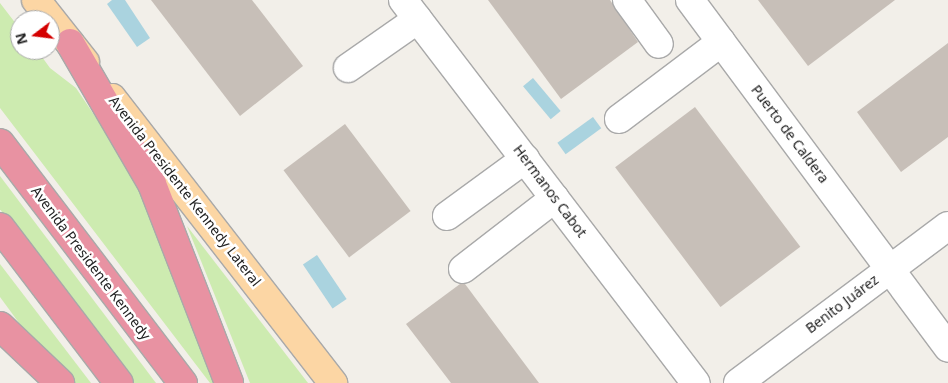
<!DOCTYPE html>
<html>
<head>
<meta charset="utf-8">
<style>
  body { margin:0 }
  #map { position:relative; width:948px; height:383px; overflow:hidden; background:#f2efe9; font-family:"Noto Sans",sans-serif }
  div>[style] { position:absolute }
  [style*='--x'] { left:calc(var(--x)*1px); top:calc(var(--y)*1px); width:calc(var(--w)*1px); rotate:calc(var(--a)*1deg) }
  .grass>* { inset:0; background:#cdebb0; transform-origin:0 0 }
  .water>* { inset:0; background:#aad3df; transform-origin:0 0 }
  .building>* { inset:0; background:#c7bfb8; transform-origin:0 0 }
  .roads { filter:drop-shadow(1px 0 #a9a9a9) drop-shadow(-1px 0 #a9a9a9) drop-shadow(0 1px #a9a9a9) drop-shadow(0 -1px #a9a9a9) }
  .minor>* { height:28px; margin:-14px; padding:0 14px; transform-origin:14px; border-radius:14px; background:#fff }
  .major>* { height:28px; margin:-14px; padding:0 14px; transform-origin:14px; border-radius:14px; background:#fcd6a4 }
  .highway>* { height:28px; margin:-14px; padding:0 14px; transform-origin:14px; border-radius:14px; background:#e892a2 }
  span { translate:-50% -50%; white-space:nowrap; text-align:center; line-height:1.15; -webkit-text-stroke:5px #fff; paint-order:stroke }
  .street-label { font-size:14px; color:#222 }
  .north { position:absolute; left:10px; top:10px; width:50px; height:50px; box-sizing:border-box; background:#fff; border:1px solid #a7a7a7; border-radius:50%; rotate:255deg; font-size:14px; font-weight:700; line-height:20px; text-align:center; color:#222 }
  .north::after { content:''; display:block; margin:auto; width:18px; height:22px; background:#d40000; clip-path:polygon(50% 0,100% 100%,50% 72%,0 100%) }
</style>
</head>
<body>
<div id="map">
  <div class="grass">
    <i style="clip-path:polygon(0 3px,20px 29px,20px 50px,37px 50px,50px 68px,76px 88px,131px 170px,168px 246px,222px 383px,210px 383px,0 108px)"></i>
    <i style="left:0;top:176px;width:260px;height:20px;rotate:53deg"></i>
    <i style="clip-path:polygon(187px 226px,308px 383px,250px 383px)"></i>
    <i style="clip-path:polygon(0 264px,91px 383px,69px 383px,22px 327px,0 297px)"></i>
  </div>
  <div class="water">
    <i style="clip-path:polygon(112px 0,125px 0,150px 38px,137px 47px,107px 4px)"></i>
    <i style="left:533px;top:78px;width:43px;height:13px;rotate:50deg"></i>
    <i style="left:593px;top:117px;width:14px;height:44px;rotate:54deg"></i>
    <i style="left:317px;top:255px;width:53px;height:17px;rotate:56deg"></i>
  </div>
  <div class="building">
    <i style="clip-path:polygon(151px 0,252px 0,303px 66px,240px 116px)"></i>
    <i style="clip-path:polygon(488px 0,610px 0,638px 42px,561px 99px)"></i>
    <i style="clip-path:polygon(758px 0,895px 0,808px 66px)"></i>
    <i style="clip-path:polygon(948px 43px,948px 137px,901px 172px,857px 112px)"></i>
    <i style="left:695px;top:107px;width:175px;height:100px;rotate:53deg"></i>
    <i style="left:345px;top:124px;width:109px;height:77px;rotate:53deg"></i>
    <i style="clip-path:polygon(460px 284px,465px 284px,539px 383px,451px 383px,406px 324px)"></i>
  </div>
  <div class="roads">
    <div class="minor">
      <i style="--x:403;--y:0;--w:482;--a:52.6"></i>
      <i style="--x:627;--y:0;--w:54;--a:54"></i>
      <i style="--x:690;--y:0;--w:433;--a:53.4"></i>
      <i style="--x:348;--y:68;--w:85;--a:-35"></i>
      <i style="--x:619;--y:119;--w:128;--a:-37"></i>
      <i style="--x:447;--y:216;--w:97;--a:-36.2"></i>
      <i style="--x:463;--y:269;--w:116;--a:-37.7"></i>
      <i style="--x:738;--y:383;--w:262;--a:-36.8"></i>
    </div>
    <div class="major">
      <i style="--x:36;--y:0;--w:79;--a:51.7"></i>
      <i style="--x:112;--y:98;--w:361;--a:52.2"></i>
    </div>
    <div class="highway">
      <i style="--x:70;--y:43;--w:163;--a:59.8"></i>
      <i style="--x:152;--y:184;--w:213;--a:68.8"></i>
      <i style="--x:0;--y:143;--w:302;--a:52.7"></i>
      <i style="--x:0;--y:227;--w:196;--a:52.7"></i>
      <i style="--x:0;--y:326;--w:83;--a:43.5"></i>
    </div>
  </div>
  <div class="street-label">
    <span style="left:790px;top:134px;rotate:53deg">Puerto de Caldera</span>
    <span style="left:185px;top:191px;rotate:52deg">Avenida Presidente Kennedy Lateral</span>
    <span style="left:550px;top:191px;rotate:53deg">Hermanos Cabot</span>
    <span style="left:91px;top:263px;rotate:53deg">Avenida Presidente Kennedy</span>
    <span style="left:842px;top:304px;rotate:-37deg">Benito Juárez</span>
  </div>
  <div class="north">N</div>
</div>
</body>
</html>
